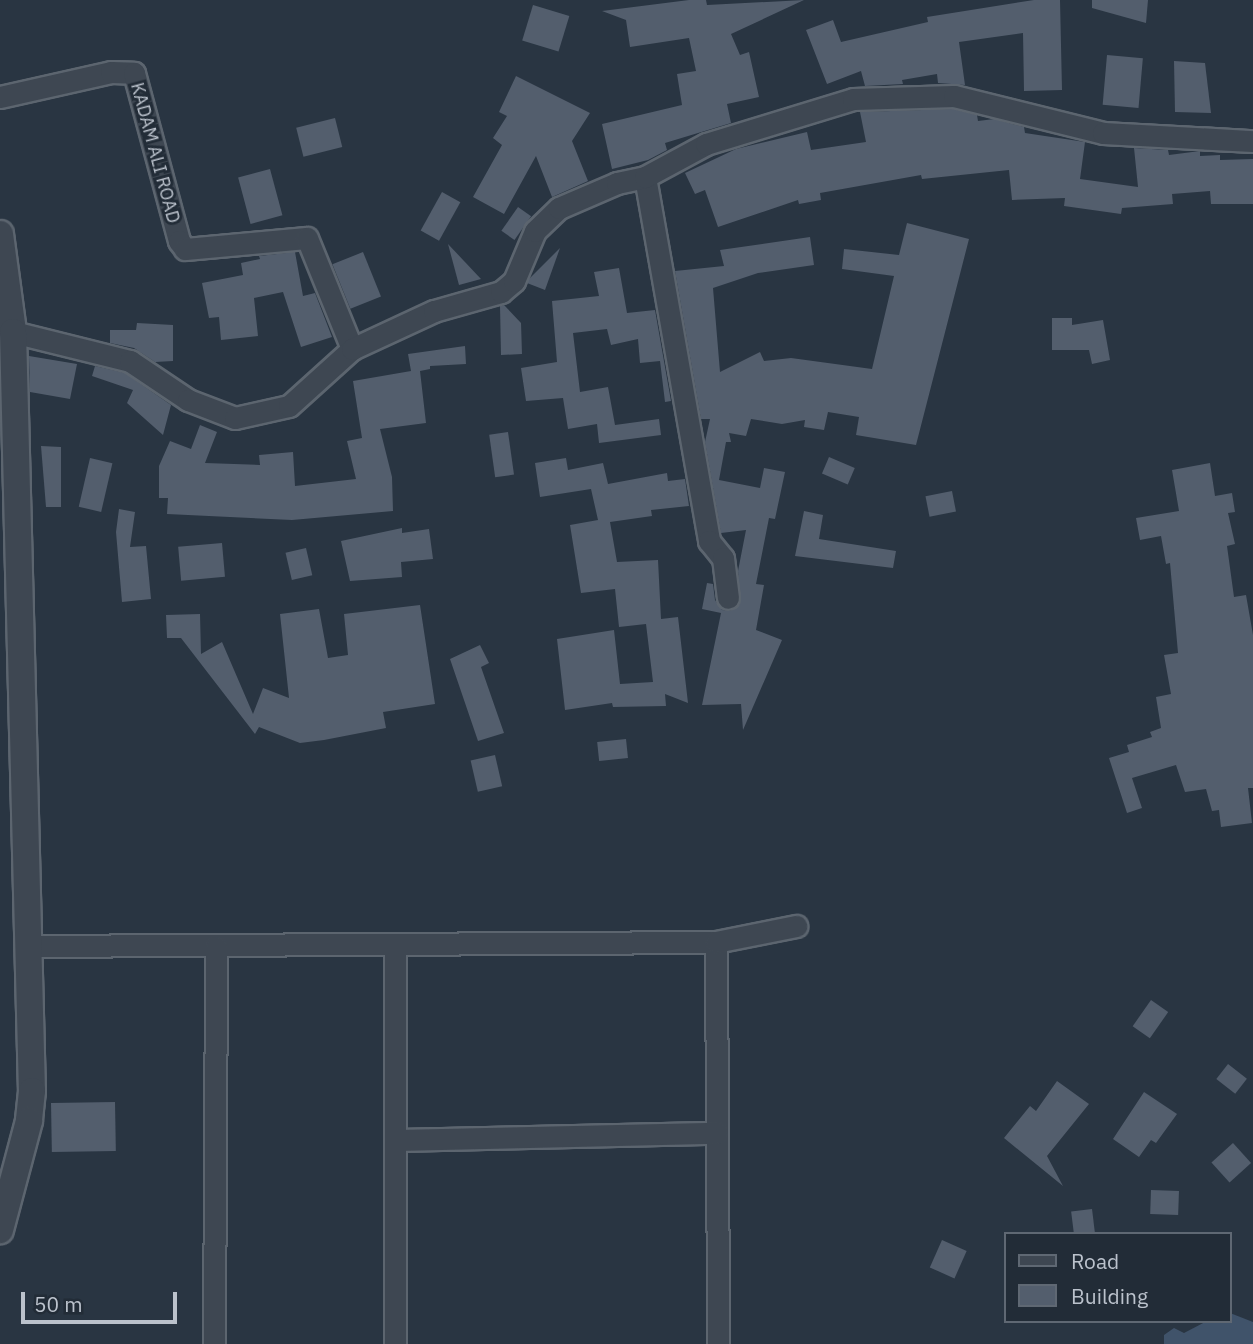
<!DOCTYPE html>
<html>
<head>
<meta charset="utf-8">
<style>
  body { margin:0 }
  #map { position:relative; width:1253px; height:1344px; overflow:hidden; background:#293542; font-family:"IBM Plex Sans",sans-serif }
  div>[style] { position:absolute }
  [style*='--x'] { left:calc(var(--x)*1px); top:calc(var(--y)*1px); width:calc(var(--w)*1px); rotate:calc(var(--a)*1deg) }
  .water>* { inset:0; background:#40536a }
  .building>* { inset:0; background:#535e6d; transform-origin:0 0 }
  .roads { filter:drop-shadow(2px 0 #5c656f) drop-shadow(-2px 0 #5c656f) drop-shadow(0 2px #5c656f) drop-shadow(0 -2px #5c656f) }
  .minor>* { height:21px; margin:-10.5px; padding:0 10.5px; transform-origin:10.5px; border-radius:10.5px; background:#3e4752 }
  .tertiary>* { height:26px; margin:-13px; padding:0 13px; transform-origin:13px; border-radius:13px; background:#3e4752 }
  span { translate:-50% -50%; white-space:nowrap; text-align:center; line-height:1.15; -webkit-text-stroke:6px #222c37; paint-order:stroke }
  .street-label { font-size:18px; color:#bbc2cc }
  .legend { position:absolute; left:1004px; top:1232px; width:228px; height:91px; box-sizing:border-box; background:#222c37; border:2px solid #5f6873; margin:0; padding:9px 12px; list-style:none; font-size:21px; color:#bbc2cc }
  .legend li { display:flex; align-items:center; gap:14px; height:35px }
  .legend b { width:35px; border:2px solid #5f6873 }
  .scale { position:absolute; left:21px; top:1292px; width:156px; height:32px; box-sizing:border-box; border:4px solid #bbc2cc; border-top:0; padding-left:9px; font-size:21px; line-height:24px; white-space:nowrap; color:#bbc2cc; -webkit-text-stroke:5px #222c37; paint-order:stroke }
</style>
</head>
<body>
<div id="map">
  <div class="water">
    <i style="clip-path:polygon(1230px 1313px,1253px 1322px,1253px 1344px,1164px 1344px,1164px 1335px,1174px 1328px,1184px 1333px,1207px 1321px,1230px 1321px)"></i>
  </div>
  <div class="building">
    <i style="clip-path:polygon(689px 0,706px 0,707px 5px,804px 0,731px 34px,740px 55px,749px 52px,759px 97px,727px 104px,731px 123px,665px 143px,667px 150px,648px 160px,612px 169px,602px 124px,682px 105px,677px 74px,696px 71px,689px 38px,630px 47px,626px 20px,602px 11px)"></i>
    <i style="clip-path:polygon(1034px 0,1060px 0,1062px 90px,1024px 91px,1023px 33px,959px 42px,965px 85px,938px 83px,937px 74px,902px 80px,903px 84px,865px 86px,861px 71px,827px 84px,806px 30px,833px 20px,841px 42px,928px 22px,927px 17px)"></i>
    <i style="clip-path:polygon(1092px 0,1148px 0,1146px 23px,1092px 8px)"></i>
    <i style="left:533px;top:5px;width:38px;height:37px;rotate:17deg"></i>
    <i style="left:1107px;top:55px;width:36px;height:50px;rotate:5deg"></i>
    <i style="clip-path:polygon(1174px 61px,1205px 63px,1211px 113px,1175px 112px)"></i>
    <i style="clip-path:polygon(516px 76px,590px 113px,572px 141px,588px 181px,552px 197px,536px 156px,504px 214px,473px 197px,502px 145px,493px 138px,507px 116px,499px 112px)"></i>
    <i style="clip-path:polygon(953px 109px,977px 115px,978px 121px,994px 119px,1024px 127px,1025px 133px,1085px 142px,1080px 179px,1138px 187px,1134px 148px,1168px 150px,1169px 155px,1200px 151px,1200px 156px,1220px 155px,1220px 160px,1253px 159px,1253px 204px,1211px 204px,1210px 191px,1172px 194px,1173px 204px,1122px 208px,1121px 214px,1064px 206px,1065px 198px,1012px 200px,1009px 170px,922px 179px,921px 175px,820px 193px,821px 200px,799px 204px,798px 200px,718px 227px,705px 190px,695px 194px,685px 173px,736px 149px,807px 132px,811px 150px,866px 142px,860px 112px)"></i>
    <i style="left:335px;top:118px;width:30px;height:40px;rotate:76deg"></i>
    <i style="left:270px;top:169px;width:48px;height:33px;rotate:75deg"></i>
    <i style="left:442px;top:192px;width:21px;height:44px;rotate:29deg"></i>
    <i style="left:518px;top:207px;width:16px;height:29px;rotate:35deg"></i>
    <i style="clip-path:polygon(907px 223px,969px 239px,916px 445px,856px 435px,859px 417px,828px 412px,824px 430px,804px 427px,805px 420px,782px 424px,751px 419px,746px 436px,729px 433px,731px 442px,726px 442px,719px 480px,760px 488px,764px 468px,785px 472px,775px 519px,769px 518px,756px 584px,764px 585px,756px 630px,782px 640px,743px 730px,741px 704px,702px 705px,721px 613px,702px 609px,707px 583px,713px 584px,715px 600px,722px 610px,730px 611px,740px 604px,738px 571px,746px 530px,721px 533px,705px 442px,710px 419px,701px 419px,675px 271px,724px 266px,720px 250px,810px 237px,814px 265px,758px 273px,713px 288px,720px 372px,760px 352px,764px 361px,791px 358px,872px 369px,894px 276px,842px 269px,844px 249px,899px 255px)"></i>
    <i style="clip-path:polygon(448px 244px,481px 279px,459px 285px)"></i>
    <i style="clip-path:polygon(560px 248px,545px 290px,527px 283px,529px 279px)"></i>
    <i style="clip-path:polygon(295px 252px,303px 296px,315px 293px,332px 337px,301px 347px,283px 292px,254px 298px,258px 336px,221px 340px,219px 317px,209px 318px,202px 283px,243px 275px,241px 263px,260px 259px,259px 256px)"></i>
    <i style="left:363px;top:252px;width:48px;height:33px;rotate:68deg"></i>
    <i style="clip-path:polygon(619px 268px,627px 313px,655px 310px,671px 401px,665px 402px,660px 361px,640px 363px,638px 339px,611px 345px,607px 329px,573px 333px,580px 392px,608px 387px,615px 425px,659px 419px,661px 435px,599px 443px,597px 424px,568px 429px,563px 398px,526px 401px,521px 368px,557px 362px,552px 301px,599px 296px,594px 272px)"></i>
    <i style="clip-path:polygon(504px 305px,521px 323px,522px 354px,501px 355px,500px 306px)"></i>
    <i style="clip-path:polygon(1052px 318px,1072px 318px,1072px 325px,1103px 320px,1110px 360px,1092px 364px,1089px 350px,1052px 350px)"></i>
    <i style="clip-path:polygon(137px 323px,173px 325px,173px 361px,155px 362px,134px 348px,110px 343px,110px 330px,136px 330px)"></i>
    <i style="clip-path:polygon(465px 346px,466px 364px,430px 366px,430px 369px,420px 371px,426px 423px,380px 429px,392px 477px,393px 511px,292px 520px,167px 514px,168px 498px,159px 498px,159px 466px,170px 441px,191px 449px,200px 425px,217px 432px,205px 463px,260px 465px,259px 455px,293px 452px,295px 486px,356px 479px,347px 441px,362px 438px,353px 381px,411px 371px,408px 354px)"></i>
    <i style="clip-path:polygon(29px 356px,77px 364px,70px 399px,30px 392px)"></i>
    <i style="clip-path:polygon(95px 366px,125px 373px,171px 405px,163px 435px,127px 403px,133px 390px,92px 376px)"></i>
    <i style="left:508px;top:432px;width:43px;height:19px;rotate:82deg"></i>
    <i style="clip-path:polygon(41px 446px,61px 447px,61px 507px,46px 507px)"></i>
    <i style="left:829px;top:457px;width:28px;height:18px;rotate:23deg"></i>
    <i style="left:90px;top:458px;width:23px;height:50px;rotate:13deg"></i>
    <i style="clip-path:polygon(566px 458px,568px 470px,603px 463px,608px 484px,667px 473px,668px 481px,685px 479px,689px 506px,651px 510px,652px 516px,610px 522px,617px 562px,658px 560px,661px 619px,678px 617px,688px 703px,665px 694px,666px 706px,613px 707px,612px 703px,565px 710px,557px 639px,614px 630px,620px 684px,653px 682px,646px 624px,619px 627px,615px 589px,581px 593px,570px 525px,598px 520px,591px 489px,540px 497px,535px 463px)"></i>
    <i style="clip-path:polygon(1210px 463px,1215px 496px,1232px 493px,1235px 512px,1228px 513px,1235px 544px,1227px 546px,1234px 597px,1246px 595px,1253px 635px,1253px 788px,1248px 788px,1252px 823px,1221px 827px,1219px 810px,1212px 811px,1206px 789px,1185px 792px,1176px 765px,1132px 778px,1142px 808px,1127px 813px,1109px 758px,1129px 752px,1127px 745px,1152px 737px,1150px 732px,1161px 728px,1156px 697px,1171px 694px,1164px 655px,1178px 653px,1170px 563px,1166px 564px,1161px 536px,1140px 540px,1136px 518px,1179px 511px,1172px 470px)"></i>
    <i style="left:952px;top:491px;width:21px;height:27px;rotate:79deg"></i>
    <i style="clip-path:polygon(119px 509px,135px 512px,130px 547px,146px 546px,151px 599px,122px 602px,116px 532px)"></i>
    <i style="clip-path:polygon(804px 511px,823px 515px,819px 539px,896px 551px,893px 568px,795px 556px)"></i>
    <i style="clip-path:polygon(402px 528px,402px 533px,429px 529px,433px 559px,401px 562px,402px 577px,350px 581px,341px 541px)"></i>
    <i style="left:222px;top:543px;width:34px;height:44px;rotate:85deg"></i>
    <i style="left:306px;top:548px;width:28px;height:21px;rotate:77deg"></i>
    <i style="clip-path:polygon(420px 605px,435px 704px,383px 712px,386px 728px,324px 740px,300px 743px,259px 727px,255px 734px,181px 638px,167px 638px,166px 615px,200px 614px,201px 654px,222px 642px,253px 714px,263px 688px,289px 698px,280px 614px,319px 609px,328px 658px,348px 655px,344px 614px)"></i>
    <i style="clip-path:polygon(480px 645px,489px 663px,481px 667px,504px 733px,478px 741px,450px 659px)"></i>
    <i style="left:626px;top:739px;width:19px;height:29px;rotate:84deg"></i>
    <i style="left:495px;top:755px;width:32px;height:25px;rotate:77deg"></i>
    <i style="left:1151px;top:1000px;width:21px;height:32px;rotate:35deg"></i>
    <i style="left:1228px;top:1064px;width:24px;height:19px;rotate:38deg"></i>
    <i style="clip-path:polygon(1057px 1081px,1089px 1104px,1047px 1156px,1063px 1186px,1004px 1138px,1030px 1106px,1036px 1111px)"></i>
    <i style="clip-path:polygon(1144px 1092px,1177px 1114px,1156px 1143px,1151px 1140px,1139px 1157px,1113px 1139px)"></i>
    <i style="left:115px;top:1102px;width:49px;height:64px;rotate:89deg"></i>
    <i style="left:1233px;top:1143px;width:27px;height:29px;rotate:48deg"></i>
    <i style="left:1151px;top:1190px;width:28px;height:24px;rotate:2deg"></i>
    <i style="left:1092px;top:1209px;width:25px;height:21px;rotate:83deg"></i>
    <i style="left:942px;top:1240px;width:27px;height:30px;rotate:24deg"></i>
  </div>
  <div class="roads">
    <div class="minor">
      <i style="--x:0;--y:97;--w:114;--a:-12.7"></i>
      <i style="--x:111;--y:72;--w:23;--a:2"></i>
      <i style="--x:134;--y:73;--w:174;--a:75"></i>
      <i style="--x:179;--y:241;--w:10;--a:53"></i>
      <i style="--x:185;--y:249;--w:122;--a:-5.2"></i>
      <i style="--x:307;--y:238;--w:120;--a:67.9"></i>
      <i style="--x:645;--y:177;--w:370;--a:80"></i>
      <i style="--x:709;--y:541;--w:22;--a:51"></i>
      <i style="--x:723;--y:558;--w:40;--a:82.9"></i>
      <i style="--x:13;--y:332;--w:121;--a:13.9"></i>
      <i style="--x:130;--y:361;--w:70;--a:33.9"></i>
      <i style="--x:188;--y:400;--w:50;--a:21"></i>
      <i style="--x:235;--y:418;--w:55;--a:-12.5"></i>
      <i style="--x:289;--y:406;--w:85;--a:-42.1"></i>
      <i style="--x:352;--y:349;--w:90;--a:-24.9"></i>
      <i style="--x:434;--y:311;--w:70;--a:-15.8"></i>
      <i style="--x:501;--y:292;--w:17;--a:-40"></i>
      <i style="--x:514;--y:281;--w:54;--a:-67.2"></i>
      <i style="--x:535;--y:231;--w:33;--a:-44"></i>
      <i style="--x:559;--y:208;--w:63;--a:-23.3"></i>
      <i style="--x:617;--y:183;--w:29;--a:-12"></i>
      <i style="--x:645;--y:177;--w:69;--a:-28.4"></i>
      <i style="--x:706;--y:144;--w:154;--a:-17"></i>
      <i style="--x:853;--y:99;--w:101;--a:-1.7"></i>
      <i style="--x:954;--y:96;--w:154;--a:13.9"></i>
      <i style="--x:1103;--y:133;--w:150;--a:3.1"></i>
      <i style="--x:716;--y:942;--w:402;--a:89.7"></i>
      <i style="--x:26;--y:946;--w:690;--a:-0.33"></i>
      <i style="--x:716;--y:942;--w:82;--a:-11.3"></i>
      <i style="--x:397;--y:1140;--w:320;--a:-1.3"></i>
      <i style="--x:214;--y:1344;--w:397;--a:-89.7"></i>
      <i style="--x:395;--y:1344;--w:399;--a:-90"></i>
    </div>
    <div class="tertiary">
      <i style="--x:0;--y:234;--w:99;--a:82.4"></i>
      <i style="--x:13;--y:332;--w:759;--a:88.57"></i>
      <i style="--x:32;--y:1091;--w:30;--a:96"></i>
      <i style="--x:29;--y:1121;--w:113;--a:104.9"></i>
    </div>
  </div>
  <div class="street-label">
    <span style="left:155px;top:153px;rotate:75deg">KADAM ALI ROAD</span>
  </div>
  <ul class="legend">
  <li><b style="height:9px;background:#3e4752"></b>Road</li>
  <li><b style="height:19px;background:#535e6d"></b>Building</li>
  </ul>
  <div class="scale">50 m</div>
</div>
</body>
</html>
